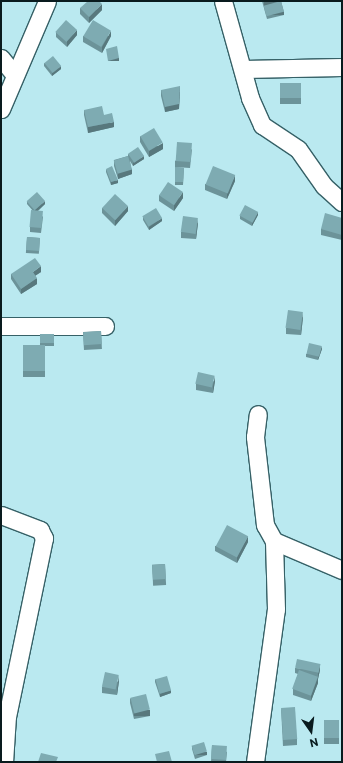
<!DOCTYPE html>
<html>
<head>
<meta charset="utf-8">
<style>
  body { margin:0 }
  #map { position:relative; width:343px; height:763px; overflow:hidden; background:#bae9f0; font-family:Commissioner,sans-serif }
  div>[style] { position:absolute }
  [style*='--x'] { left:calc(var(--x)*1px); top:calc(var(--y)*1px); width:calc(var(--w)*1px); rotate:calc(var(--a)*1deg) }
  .roads { filter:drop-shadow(1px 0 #366167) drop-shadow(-1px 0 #366167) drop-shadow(0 1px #366167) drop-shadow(0 -1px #366167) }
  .minor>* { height:17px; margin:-8.5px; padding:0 8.5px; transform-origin:8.5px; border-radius:8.5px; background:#fff }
  .wall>* { inset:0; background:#6c9399; transform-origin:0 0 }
  .shaded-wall>* { inset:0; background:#58787d; transform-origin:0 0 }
  .building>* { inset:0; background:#7eabb2; transform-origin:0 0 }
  span { translate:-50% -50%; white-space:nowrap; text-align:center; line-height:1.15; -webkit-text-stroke:4px #bae9f0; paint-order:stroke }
  .frame { position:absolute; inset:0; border:2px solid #091b1e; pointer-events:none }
  .north { position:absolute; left:291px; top:711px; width:40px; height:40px; -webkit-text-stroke:3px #bae9f0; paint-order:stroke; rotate:166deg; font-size:11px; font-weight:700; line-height:16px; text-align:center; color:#091b1e }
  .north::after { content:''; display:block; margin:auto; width:14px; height:18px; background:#091b1e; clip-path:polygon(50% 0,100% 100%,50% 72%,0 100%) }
</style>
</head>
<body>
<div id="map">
  <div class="roads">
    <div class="minor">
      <i style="--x:223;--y:1;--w:101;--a:74.4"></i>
      <i style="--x:250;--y:98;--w:30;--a:66"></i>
      <i style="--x:262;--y:125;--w:43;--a:33.7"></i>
      <i style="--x:298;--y:149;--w:45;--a:54.9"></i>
      <i style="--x:324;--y:186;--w:24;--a:42"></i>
      <i style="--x:1;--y:58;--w:21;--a:51"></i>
      <i style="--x:243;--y:69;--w:99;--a:-1.2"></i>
      <i style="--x:1;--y:109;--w:117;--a:-66.9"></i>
      <i style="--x:1;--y:326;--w:104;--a:0"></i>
      <i style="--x:1;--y:515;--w:42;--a:21"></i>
      <i style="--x:40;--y:530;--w:9;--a:63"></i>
      <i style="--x:44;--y:538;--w:182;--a:101.7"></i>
      <i style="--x:7;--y:716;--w:46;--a:93.7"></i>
      <i style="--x:274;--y:541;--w:74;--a:23.1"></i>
      <i style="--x:255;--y:762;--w:154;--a:-82.2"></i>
      <i style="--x:276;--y:609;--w:68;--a:-91.7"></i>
      <i style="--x:274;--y:541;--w:18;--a:-119"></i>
      <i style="--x:265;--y:525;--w:89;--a:-96.5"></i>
      <i style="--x:255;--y:437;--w:23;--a:-83"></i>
    </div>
  </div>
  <div class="wall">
    <i style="clip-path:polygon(262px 1px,281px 1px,284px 12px,284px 15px,267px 19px)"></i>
    <i style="clip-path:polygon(80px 8px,102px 10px,89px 23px,80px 14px)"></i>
    <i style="clip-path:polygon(56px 32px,77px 35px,67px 47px,56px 37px)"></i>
    <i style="clip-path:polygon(83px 36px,111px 36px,102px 53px,83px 42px)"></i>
    <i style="clip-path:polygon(44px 63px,61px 69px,52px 76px,44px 66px)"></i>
    <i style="left:280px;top:83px;width:21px;height:21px"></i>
    <i style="clip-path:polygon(161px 90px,180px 92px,179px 109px,165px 112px,161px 96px)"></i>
    <i style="clip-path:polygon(84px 110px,104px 115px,114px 127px,88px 133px,84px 115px)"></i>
    <i style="clip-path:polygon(140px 136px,163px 149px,149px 157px,140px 142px)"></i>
    <i style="clip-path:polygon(192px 149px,190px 168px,175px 167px,175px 161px)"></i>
    <i style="clip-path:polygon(128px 154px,144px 159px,133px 166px,130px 161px,132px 174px,118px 179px,114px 166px,114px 160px,128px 156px)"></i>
    <i style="clip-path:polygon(175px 167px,184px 168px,183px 185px,175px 185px)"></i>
    <i style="clip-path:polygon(106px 169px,118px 183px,111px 185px,106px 172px)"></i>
    <i style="clip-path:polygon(235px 181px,227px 199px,205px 190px,205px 184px)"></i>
    <i style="clip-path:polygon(159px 195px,183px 198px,174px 211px,159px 201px)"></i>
    <i style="clip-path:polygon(27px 202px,45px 204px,38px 211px,43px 217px,41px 233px,30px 232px,30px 227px,33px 211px,27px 204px)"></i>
    <i style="clip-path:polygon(102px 208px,128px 211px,115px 226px,102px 213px)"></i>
    <i style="clip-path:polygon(258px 215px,252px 226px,240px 219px,240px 216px)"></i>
    <i style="clip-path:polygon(143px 217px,162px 221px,149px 230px,143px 220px)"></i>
    <i style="clip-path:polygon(342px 218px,342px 240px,321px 235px,321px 229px)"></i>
    <i style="clip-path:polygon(198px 223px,196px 239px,181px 238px,181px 232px)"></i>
    <i style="left:27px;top:237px;width:13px;height:16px;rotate:4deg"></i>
    <i style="clip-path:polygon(41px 272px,35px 276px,37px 284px,21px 294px,11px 279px,11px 274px)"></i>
    <i style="clip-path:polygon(303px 317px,301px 335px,286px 334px,286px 328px)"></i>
    <i style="left:101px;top:331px;width:18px;height:18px;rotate:87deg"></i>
    <i style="clip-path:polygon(40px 334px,54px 334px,54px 346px,45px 346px,45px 377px,23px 377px,23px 345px,40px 345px)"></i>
    <i style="clip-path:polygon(322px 349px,318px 360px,306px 357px,306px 354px)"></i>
    <i style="clip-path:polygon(215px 381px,213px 393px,196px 390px,196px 384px)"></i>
    <i style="clip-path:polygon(248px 542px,237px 563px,215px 551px,215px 546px)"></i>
    <i style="left:165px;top:564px;width:21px;height:13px;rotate:87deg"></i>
    <i style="clip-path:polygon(295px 668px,320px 670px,318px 679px,318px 683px,311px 701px,293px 695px,293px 689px,298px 674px,295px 673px)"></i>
    <i style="clip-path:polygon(155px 679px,171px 693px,160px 697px,155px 682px)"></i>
    <i style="clip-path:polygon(119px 681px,117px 695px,102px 693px,102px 687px)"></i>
    <i style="clip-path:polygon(130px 698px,150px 716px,134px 719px,130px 703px)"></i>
    <i style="clip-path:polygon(281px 708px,297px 739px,297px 745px,283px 746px)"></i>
    <i style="left:324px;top:720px;width:15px;height:24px"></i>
    <i style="clip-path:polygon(212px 745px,227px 752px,226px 762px,211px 762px)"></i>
    <i style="clip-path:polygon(192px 746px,207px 755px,195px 759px,192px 749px)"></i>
  </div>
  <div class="shaded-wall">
    <i style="clip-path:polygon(269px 1px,281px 1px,281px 3px,264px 6px,264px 8px,264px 2px)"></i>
    <i style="clip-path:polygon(102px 4px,102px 10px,89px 23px,89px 17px)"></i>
    <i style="left:284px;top:12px;width:3px;height:17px;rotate:90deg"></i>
    <i style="clip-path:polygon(77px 30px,77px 35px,67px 47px,67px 41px)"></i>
    <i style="clip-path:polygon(111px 31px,111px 36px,102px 53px,102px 47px)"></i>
    <i style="left:119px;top:58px;width:3px;height:11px;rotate:90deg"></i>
    <i style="clip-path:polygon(61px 66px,61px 69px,52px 76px,52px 73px)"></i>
    <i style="clip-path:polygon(180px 86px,179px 109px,165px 112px,165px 107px)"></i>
    <i style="clip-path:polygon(114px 122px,114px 127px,88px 133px,88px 127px)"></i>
    <i style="clip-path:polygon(163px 143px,163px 149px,149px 157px,149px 151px)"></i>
    <i style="clip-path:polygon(144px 156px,144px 159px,133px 166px,133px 163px)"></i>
    <i style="clip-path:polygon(132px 169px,132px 174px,118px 179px,118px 173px)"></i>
    <i style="clip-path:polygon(235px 175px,235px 181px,227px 199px,227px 194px)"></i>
    <i style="clip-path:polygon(118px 180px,118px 183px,111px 185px,111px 182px)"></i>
    <i style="clip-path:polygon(183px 192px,183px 198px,174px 211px,174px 205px)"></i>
    <i style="clip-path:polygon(45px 201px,45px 204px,35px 213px,35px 210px)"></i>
    <i style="clip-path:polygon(128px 206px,128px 211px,115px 226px,115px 220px)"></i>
    <i style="clip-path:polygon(258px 212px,258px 215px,252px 226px,252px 223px)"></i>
    <i style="clip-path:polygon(162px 218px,162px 221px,149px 230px,149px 227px)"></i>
    <i style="clip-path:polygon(198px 218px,198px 223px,196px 239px,196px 234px)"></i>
    <i style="clip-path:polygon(41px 266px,41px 272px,33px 277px,33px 272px)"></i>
    <i style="clip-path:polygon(37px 278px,37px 284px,21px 294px,21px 289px)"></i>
    <i style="clip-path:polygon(303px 312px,303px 317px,301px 335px,301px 329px)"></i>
    <i style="clip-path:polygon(322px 346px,322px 349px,318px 360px,318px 357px)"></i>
    <i style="clip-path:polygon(215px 376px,215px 381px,213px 393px,213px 387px)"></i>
    <i style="clip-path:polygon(248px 536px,248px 542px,237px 563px,237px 557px)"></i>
    <i style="clip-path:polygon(320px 664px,320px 670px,318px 679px,318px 683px,311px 701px,311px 696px,318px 677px,318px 673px)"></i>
    <i style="clip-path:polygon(119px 675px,119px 681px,117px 695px,117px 690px)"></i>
    <i style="clip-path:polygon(171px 690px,171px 693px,160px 697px,160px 694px)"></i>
    <i style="left:150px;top:710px;width:6px;height:16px;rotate:90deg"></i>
    <i style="left:207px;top:752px;width:3px;height:13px;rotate:90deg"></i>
  </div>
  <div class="building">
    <i style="clip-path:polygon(88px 1px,99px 1px,102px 4px,89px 17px,80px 8px)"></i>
    <i style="left:281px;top:1px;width:11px;height:18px;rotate:75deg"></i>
    <i style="left:66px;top:20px;width:15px;height:16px;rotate:42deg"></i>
    <i style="left:93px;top:20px;width:21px;height:19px;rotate:31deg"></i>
    <i style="clip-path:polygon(117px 46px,119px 58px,108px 61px,106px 49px)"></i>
    <i style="left:53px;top:56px;width:13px;height:11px;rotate:51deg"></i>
    <i style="left:280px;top:83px;width:21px;height:15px"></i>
    <i style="clip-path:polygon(180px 86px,179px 104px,165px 107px,161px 90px)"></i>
    <i style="clip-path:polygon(102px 106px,104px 115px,112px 113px,114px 122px,88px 127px,84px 110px)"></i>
    <i style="left:154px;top:128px;width:17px;height:16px;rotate:59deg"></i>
    <i style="left:177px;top:142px;width:15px;height:19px;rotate:4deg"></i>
    <i style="left:138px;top:147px;width:11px;height:12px;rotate:56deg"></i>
    <i style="left:128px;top:156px;width:14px;height:15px;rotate:73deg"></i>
    <i style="clip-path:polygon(112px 166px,118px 180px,111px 182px,106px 169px)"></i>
    <i style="left:213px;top:166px;width:24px;height:20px;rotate:22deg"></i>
    <i style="clip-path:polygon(175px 167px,184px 168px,183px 182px,175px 182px)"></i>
    <i style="left:168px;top:182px;width:18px;height:16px;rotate:34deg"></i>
    <i style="left:37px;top:192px;width:12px;height:14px;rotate:48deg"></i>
    <i style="left:115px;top:194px;width:18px;height:19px;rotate:43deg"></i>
    <i style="left:245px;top:205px;width:15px;height:12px;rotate:28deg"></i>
    <i style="left:156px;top:208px;width:12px;height:16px;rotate:59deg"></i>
    <i style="left:31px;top:210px;width:12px;height:17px;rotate:5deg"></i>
    <i style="clip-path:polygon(325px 213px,342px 218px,342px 235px,321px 229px)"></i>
    <i style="left:183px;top:216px;width:15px;height:16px;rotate:8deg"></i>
    <i style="left:27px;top:237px;width:13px;height:13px;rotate:4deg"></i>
    <i style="clip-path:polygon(35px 258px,41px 266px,33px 272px,37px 278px,21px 289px,11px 274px)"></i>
    <i style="left:288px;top:310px;width:15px;height:18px;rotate:8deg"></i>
    <i style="left:101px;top:331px;width:13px;height:18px;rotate:86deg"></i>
    <i style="left:40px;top:334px;width:14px;height:9px"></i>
    <i style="left:309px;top:343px;width:13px;height:11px;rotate:13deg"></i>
    <i style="left:23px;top:345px;width:22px;height:26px"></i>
    <i style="left:198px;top:372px;width:17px;height:12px;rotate:13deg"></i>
    <i style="left:227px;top:525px;width:24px;height:24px;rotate:28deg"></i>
    <i style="left:165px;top:564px;width:15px;height:13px;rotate:86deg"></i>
    <i style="left:297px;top:659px;width:24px;height:9px;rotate:12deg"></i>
    <i style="left:299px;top:670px;width:20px;height:20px;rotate:20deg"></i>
    <i style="left:105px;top:672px;width:14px;height:15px;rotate:12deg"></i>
    <i style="left:167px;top:676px;width:15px;height:12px;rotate:74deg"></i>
    <i style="left:146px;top:694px;width:16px;height:16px;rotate:76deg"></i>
    <i style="left:295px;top:707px;width:32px;height:14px;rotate:86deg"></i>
    <i style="left:324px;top:720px;width:15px;height:18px"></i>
    <i style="left:204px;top:742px;width:10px;height:13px;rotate:73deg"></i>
    <i style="left:212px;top:745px;width:15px;height:14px;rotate:4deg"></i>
    <i style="clip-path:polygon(169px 751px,172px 762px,157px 762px,155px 754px)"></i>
    <i style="clip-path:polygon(41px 753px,58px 757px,56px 762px,38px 762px)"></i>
  </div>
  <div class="frame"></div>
  <div class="north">N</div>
</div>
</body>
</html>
